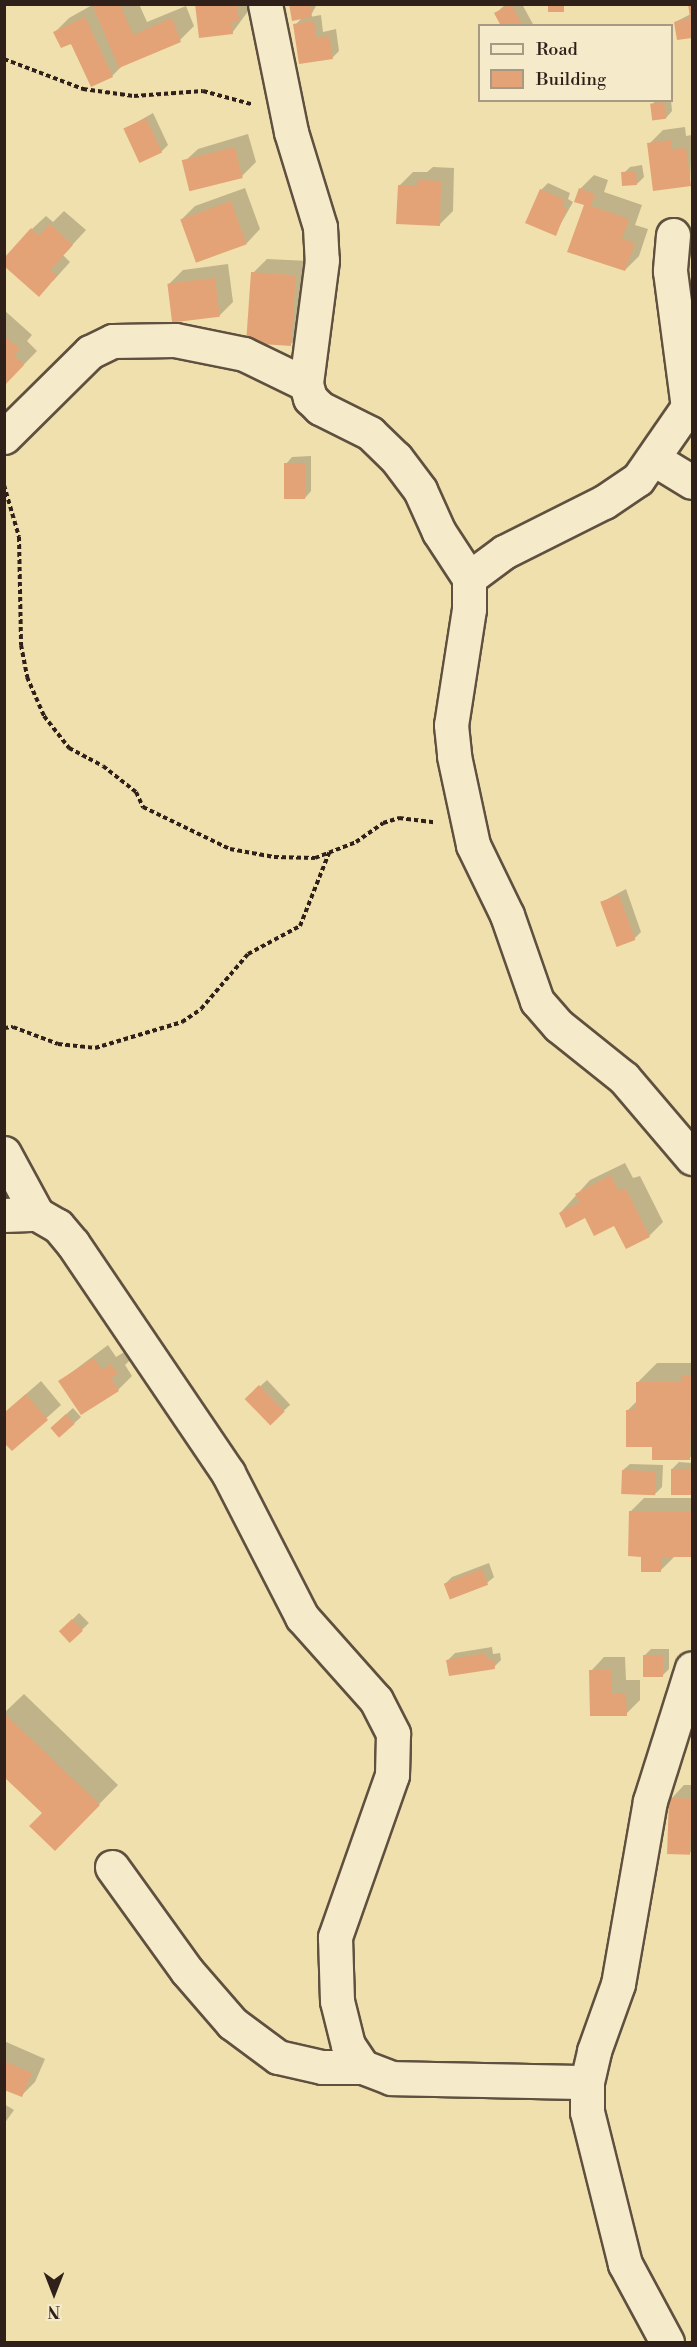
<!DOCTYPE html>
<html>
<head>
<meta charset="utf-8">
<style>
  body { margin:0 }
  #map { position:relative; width:697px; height:2347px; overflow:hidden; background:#f0e0ad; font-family:"Libre Bodoni",serif }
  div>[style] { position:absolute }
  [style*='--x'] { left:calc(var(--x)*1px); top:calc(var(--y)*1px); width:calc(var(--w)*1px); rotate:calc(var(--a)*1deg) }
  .shadow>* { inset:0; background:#0003; transform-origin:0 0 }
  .building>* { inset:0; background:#e4a376; transform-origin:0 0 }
  .path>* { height:4px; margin-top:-2px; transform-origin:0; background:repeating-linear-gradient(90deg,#2f201a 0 4.5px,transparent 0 7.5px) }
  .roads { filter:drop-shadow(2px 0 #5f503f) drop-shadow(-2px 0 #5f503f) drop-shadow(0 2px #5f503f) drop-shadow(0 -2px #5f503f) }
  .minor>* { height:33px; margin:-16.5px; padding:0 16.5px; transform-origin:16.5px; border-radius:16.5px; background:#f5ebca }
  span { translate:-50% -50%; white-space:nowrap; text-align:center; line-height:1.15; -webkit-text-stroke:4.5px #f5ebca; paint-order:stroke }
  .frame { position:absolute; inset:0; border:6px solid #2f201a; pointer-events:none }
  .legend { position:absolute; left:478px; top:24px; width:195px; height:78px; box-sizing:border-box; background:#f5ebca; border:2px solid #a69a84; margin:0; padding:8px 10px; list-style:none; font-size:18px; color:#2f201a }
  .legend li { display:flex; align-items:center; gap:12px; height:30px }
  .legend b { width:30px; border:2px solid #a69a84 }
  .north { position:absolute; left:24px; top:2263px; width:60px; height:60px; -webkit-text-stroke:4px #f5ebca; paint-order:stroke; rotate:180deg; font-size:16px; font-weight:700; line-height:24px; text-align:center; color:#2f201a }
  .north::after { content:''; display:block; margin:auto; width:21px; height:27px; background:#2f201a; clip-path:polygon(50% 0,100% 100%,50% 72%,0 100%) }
</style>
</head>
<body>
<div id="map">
  <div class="shadow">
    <i style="clip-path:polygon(94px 4px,139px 4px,147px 22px,186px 6px,194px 26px,180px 40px,124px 64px,112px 76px,55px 32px,69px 18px)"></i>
    <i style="clip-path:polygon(197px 4px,252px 4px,252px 6px,232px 33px)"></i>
    <i style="clip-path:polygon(290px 4px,317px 4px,310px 17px,321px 15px,323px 32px,336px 29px,339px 51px,332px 58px,295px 25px,303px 17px)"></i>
    <i style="clip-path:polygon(506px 4px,522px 4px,534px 26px,502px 26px,495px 14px)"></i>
    <i style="clip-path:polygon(689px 4px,692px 4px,692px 36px,678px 39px,675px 22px,691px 14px)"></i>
    <i style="clip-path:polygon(656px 100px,671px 100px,672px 111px,666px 118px,652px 105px)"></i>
    <i style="clip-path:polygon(153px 113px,168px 145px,161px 152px,125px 129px)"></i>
    <i style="clip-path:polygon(685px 127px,686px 136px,692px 135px,690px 185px,649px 144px,663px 130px)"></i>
    <i style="clip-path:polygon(248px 134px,256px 162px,242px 176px,184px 162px,198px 149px)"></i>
    <i style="clip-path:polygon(642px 165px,644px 177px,637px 184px,623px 174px,630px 167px)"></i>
    <i style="clip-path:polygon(433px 167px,454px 168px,453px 211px,439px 225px,399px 186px,413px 172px,427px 172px)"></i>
    <i style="clip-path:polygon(594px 175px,608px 180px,604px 192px,642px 205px,635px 225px,648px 229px,639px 256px,625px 270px,580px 189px)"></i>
    <i style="clip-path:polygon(548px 183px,570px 193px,568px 199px,573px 202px,555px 234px,541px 190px)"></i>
    <i style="clip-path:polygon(245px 188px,260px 229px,247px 243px,197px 261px,181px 220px,195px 206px)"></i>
    <i style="clip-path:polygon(64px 211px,86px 230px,63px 255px,70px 262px,53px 281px,32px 229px,46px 216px,53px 222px)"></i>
    <i style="clip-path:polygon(267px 259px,309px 261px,306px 330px,292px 344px,253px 273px)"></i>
    <i style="clip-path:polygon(228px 264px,233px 302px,219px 316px,169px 284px,183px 270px)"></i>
    <i style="clip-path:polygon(4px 310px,32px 335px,27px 341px,37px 351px,4px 385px)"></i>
    <i style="clip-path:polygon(311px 456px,311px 491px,305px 498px,286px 464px,292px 457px)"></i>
    <i style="clip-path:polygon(626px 889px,641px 932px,634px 939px,602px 902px)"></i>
    <i style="clip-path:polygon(625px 1163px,633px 1178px,640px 1176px,663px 1222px,649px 1236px,586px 1216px,560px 1213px,590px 1180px)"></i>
    <i style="clip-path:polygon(108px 1345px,116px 1357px,126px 1351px,131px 1359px,125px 1365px,132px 1376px,118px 1390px,60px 1381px)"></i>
    <i style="clip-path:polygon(657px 1363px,692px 1363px,692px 1455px,689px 1459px,628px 1410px,637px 1401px,637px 1383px)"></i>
    <i style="left:267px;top:1380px;width:34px;height:28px;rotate:47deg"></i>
    <i style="clip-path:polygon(41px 1381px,61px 1405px,12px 1449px,4px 1413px)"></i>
    <i style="left:73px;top:1408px;width:12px;height:29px;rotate:48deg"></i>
    <i style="clip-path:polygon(679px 1462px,692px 1463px,692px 1494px,672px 1493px,672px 1469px)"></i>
    <i style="clip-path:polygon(630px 1464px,663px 1465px,662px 1487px,655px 1494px,623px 1470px)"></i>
    <i style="clip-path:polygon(644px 1498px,692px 1498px,692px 1554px,674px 1557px,660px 1571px,642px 1555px,630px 1512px)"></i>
    <i style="clip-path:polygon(489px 1563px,494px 1577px,487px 1583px,445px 1584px,452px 1577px)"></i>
    <i style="left:79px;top:1613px;width:14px;height:25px;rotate:45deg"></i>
    <i style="clip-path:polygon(492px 1647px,493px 1654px,500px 1653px,501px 1660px,494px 1667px,448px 1660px,455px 1653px)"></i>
    <i style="clip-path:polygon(651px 1649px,669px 1649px,669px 1669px,662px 1676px,644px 1656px)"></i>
    <i style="clip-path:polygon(604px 1657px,625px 1657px,626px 1680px,640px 1680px,640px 1700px,626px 1714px,591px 1671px)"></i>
    <i style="clip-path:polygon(24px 1694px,118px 1785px,55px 1849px,44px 1813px,4px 1775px,4px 1713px)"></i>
    <i style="clip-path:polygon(692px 1763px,692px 1850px,690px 1853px,671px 1799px,684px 1785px,692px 1785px)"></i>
    <i style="clip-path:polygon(4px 2041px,45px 2059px,35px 2082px,21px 2096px,4px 2088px)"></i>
    <i style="clip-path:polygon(4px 2104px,14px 2110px,4px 2124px)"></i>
  </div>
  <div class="building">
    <i style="clip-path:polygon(92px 4px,120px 4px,133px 35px,172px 18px,181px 42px,119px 68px)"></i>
    <i style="clip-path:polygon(195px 4px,237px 4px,239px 21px,232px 22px,233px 34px,199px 38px)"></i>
    <i style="clip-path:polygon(289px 4px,310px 4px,312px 17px,292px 21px)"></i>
    <i style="clip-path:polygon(511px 4px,523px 26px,501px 26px,494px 13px)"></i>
    <i style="left:548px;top:4px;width:16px;height:8px"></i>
    <i style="clip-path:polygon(688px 4px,692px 4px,692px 38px,677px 40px,674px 22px,690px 18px)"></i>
    <i style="clip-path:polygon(85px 17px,113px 77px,91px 87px,71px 44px,61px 48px,53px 32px)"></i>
    <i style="clip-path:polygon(314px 21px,316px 38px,329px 36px,333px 59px,299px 64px,293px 24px)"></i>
    <i style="left:664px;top:102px;width:17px;height:14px;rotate:83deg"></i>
    <i style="left:146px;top:118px;width:38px;height:25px;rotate:65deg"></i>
    <i style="clip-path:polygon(671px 140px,672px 149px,686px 148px,691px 186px,653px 191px,647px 143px)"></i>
    <i style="left:235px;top:147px;width:32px;height:55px;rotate:76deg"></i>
    <i style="left:636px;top:171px;width:14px;height:15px;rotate:86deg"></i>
    <i style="clip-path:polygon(417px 180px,441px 181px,440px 226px,396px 224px,398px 185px,417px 186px)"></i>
    <i style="clip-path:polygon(579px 188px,595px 194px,591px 206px,629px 219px,622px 239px,635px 243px,625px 271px,567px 252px,584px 205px,574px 202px)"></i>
    <i style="clip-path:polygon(540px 189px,565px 200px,562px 206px,567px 208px,556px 236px,525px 223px)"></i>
    <i style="left:231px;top:201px;width:46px;height:54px;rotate:70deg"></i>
    <i style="clip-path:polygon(50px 224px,73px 245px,50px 270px,57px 276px,39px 297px,4px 266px,4px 258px,31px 228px,39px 236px)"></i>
    <i style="left:251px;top:272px;width:45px;height:71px;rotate:4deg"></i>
    <i style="left:215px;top:278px;width:39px;height:48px;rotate:83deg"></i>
    <i style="clip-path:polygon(4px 336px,20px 349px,14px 355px,24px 365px,4px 386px)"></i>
    <i style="left:284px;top:463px;width:21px;height:36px"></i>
    <i style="left:619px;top:895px;width:48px;height:20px;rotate:70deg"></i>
    <i style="clip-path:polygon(611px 1175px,619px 1191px,626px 1189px,650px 1237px,626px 1249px,614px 1226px,594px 1236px,585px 1218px,566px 1228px,559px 1213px,580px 1202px,575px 1194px)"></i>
    <i style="clip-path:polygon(94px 1358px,102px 1370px,111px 1364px,118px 1374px,111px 1378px,119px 1391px,81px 1415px,58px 1381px)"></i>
    <i style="clip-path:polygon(681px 1375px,692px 1375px,690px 1460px,652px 1460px,652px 1447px,626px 1447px,626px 1410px,636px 1410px,636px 1382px,681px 1382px)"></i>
    <i style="left:259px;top:1385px;width:37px;height:20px;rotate:46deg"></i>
    <i style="clip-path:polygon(26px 1394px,48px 1420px,12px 1451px,4px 1443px,4px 1413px)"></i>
    <i style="left:66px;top:1414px;width:13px;height:21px;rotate:48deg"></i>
    <i style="left:671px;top:1469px;width:21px;height:26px"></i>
    <i style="left:622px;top:1470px;width:34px;height:24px;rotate:2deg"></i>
    <i style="clip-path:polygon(629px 1511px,692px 1512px,691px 1557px,661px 1557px,661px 1572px,641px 1572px,641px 1557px,628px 1556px)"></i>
    <i style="left:482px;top:1569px;width:17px;height:41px;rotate:69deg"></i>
    <i style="left:72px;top:1619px;width:16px;height:18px;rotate:47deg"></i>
    <i style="clip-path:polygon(486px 1653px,487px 1660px,494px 1659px,495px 1669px,449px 1676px,446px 1660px)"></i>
    <i style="left:643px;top:1655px;width:20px;height:22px"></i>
    <i style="clip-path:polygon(589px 1670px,612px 1670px,612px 1694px,626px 1693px,627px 1716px,590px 1716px)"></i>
    <i style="clip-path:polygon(4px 1713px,100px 1805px,55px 1851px,29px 1826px,42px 1813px,4px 1777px)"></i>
    <i style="left:669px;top:1798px;width:23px;height:56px;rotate:2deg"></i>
    <i style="clip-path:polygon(4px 2061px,32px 2073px,22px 2097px,4px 2090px)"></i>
  </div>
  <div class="path">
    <i style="--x:4;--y:59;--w:85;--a:20.8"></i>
    <i style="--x:83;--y:89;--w:51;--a:7.8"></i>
    <i style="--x:134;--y:96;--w:69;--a:-4.1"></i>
    <i style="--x:203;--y:91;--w:50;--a:15.2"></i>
    <i style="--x:4;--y:485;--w:54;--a:73.9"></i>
    <i style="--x:19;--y:537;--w:108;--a:88.9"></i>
    <i style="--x:21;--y:645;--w:33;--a:79"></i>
    <i style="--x:27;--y:677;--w:43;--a:66.4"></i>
    <i style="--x:44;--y:716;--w:41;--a:52"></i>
    <i style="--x:69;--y:748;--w:38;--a:28"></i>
    <i style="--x:103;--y:766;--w:42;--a:38.2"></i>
    <i style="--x:136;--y:792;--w:17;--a:65"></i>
    <i style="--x:143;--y:807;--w:97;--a:25.8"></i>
    <i style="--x:230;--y:849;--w:45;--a:10.3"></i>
    <i style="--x:274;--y:857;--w:41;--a:1.4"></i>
    <i style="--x:315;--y:858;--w:44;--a:-21.3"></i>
    <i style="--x:356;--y:842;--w:33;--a:-35"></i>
    <i style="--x:383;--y:823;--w:17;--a:-17"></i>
    <i style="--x:399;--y:818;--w:35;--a:7"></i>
    <i style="--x:4;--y:1028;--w:9;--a:-6"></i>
    <i style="--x:13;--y:1027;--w:48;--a:20.7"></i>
    <i style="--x:58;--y:1044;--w:37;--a:6"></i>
    <i style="--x:95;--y:1048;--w:91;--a:-16.6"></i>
    <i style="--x:182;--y:1022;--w:23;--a:-34"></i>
    <i style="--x:201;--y:1009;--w:72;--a:-49.5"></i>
    <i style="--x:248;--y:954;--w:59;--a:-28.3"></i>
    <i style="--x:300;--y:926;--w:79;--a:-68.3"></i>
  </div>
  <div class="roads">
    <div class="minor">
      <i style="--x:265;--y:4;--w:131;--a:78.5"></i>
      <i style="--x:291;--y:132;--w:99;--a:73"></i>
      <i style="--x:320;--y:227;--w:33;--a:87"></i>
      <i style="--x:322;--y:260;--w:125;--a:97.4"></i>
      <i style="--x:306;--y:384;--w:15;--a:74"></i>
      <i style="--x:310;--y:398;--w:14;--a:45"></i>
      <i style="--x:320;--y:408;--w:56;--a:26.6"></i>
      <i style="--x:370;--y:433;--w:36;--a:44"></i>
      <i style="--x:396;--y:458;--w:40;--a:53"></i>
      <i style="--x:420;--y:490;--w:46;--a:65.7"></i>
      <i style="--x:439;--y:532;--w:55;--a:56.9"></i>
      <i style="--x:469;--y:578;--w:31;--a:90"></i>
      <i style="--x:469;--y:609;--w:117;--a:98.8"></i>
      <i style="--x:451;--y:725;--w:31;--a:84"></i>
      <i style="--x:454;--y:756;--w:91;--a:77.9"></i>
      <i style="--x:473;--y:845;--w:78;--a:64.1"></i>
      <i style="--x:507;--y:915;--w:91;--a:70.8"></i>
      <i style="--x:537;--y:1001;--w:33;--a:49"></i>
      <i style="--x:559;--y:1026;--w:83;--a:38.7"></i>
      <i style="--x:624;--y:1078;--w:105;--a:49.6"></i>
      <i style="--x:673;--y:235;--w:36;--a:95"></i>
      <i style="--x:670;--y:271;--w:137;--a:82.5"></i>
      <i style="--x:4;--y:437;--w:121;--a:-44.7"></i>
      <i style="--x:90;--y:352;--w:25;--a:-26"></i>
      <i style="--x:113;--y:341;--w:62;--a:-0.9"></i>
      <i style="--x:175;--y:340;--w:70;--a:11.5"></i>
      <i style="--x:244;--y:354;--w:69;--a:25.8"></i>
      <i style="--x:654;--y:459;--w:44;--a:31.2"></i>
      <i style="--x:469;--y:578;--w:44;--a:-36.6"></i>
      <i style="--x:504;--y:552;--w:112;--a:-26.6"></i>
      <i style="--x:604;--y:502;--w:41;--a:-34.1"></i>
      <i style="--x:638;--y:479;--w:95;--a:-55.3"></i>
      <i style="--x:4;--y:1153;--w:69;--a:61.6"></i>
      <i style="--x:4;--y:1215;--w:33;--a:-2"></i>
      <i style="--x:37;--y:1214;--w:24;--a:30"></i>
      <i style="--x:58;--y:1226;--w:23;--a:50"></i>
      <i style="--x:73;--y:1244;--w:277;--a:55.9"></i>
      <i style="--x:228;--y:1473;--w:162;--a:62.8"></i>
      <i style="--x:302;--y:1617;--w:111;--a:48.3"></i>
      <i style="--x:376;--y:1700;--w:38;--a:63"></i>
      <i style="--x:393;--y:1734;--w:41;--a:91.4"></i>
      <i style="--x:392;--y:1775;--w:172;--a:109.4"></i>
      <i style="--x:335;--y:1937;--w:64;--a:88.2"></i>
      <i style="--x:337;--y:2001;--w:45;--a:76"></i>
      <i style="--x:348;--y:2045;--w:27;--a:56"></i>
      <i style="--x:363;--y:2067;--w:30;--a:21"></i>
      <i style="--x:391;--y:2078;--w:196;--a:1.2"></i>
      <i style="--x:112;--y:1867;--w:128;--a:54.2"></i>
      <i style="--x:187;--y:1971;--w:69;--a:49.1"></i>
      <i style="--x:232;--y:2023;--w:57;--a:36.5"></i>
      <i style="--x:278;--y:2057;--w:45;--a:12.8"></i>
      <i style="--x:322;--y:2067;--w:41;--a:0"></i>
      <i style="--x:667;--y:2342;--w:89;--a:-118.3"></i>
      <i style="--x:625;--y:2264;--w:157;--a:-104"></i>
      <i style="--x:587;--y:2112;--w:30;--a:-90"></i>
      <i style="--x:587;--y:2082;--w:32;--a:-77"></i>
      <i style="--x:594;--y:2051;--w:71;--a:-70.3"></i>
      <i style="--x:618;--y:1984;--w:186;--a:-80.1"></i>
      <i style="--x:650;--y:1801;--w:139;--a:-72.5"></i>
    </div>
  </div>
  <div class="frame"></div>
  <ul class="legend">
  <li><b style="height:8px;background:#f5ebca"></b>Road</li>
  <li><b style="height:16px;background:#e4a376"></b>Building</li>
  </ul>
  <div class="north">N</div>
</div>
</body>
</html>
